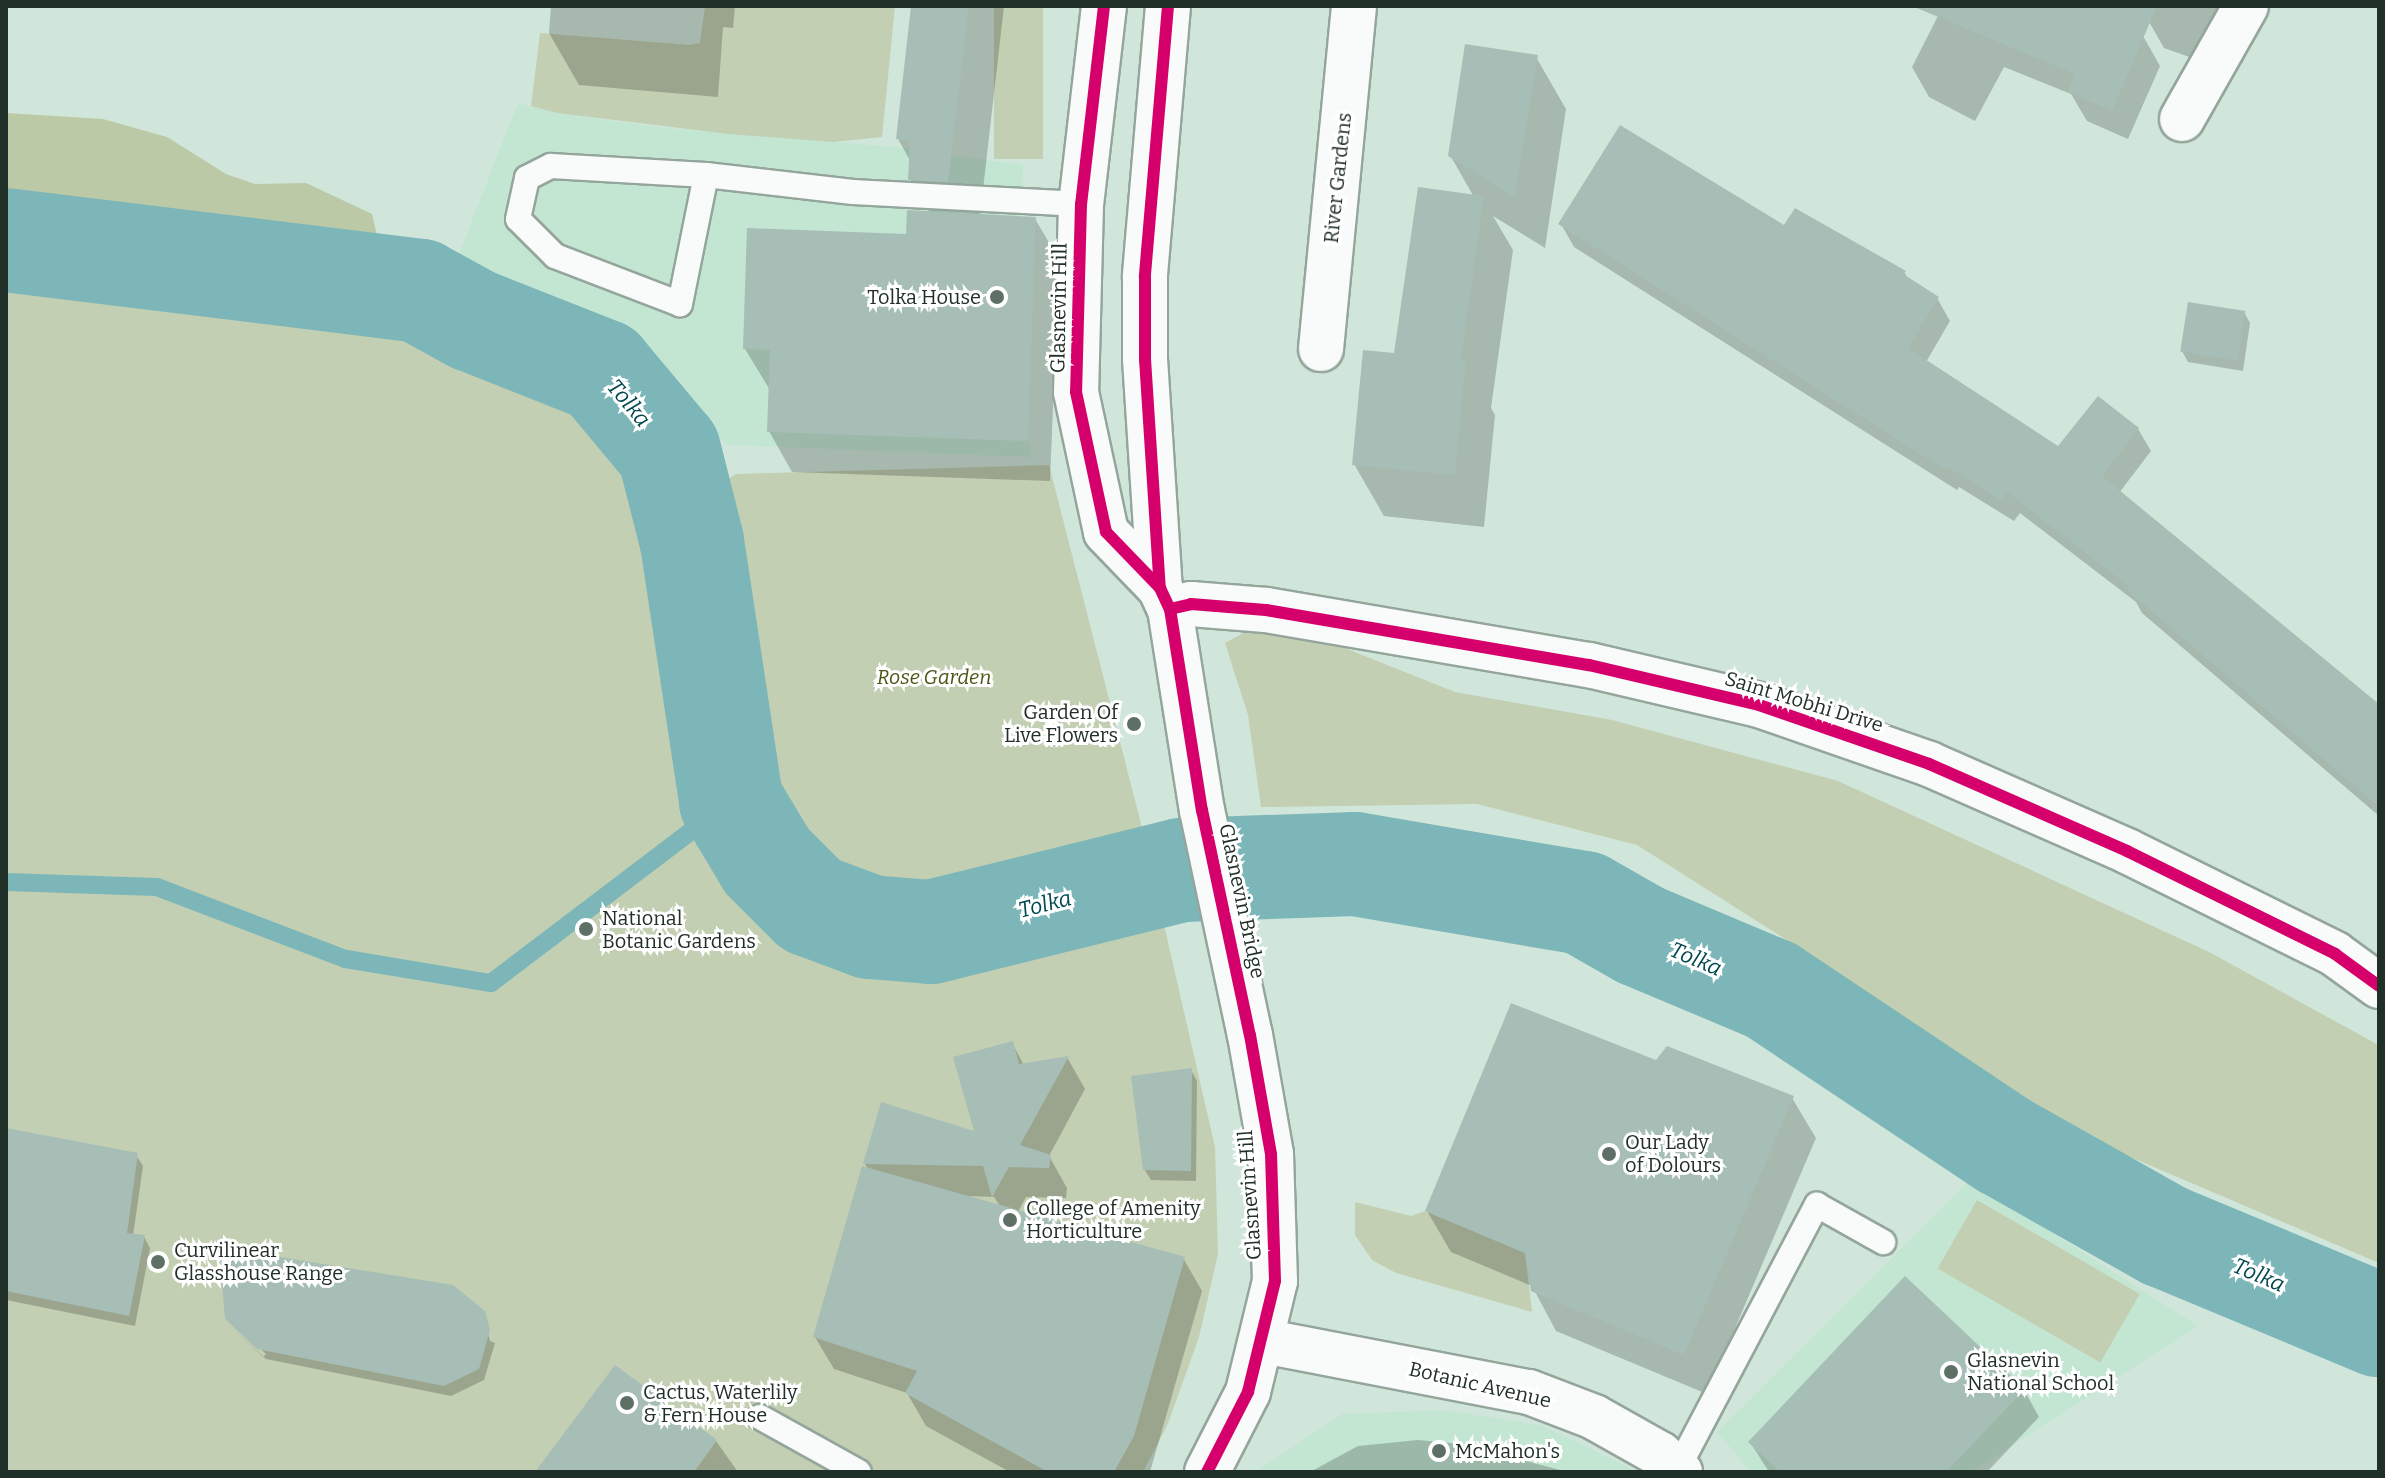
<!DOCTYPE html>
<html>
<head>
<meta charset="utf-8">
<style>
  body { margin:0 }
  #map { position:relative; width:2385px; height:1478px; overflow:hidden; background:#d1e6da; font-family:Bitter,serif }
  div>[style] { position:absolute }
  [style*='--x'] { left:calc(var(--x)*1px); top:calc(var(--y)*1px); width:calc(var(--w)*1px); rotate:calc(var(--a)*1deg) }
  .built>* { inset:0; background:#c3e6d3 }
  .green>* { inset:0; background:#c2cfb2; transform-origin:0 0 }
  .forest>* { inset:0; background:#bbc9a6 }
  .shadow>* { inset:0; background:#0003 }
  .stream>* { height:18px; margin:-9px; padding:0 9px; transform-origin:9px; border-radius:9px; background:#7cb6b9 }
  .river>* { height:104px; margin:-52px; padding:0 52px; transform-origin:52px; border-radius:52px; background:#7cb6b9 }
  .building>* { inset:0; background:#a7beb7; transform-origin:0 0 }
  .roads { filter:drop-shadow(2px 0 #94a59c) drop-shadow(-2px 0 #94a59c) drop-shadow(0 2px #94a59c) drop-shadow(0 -2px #94a59c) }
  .lane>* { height:24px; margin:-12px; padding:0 12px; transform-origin:12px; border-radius:12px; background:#f8fbf9 }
  .street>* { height:44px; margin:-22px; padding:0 22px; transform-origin:22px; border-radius:22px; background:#f8fbf9 }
  .secondary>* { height:44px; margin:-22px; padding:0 22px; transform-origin:22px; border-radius:22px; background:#f8fbf9 }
  .cycleway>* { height:12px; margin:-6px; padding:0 6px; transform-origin:6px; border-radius:6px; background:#d6006c }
  .dots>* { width:22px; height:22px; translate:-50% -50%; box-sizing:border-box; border:4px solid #fff; border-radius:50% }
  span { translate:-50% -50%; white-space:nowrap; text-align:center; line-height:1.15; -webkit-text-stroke:6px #fff; paint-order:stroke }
  .street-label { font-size:20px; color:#202f27 }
  .poi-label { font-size:20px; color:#202f27 }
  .right { translate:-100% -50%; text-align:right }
  .left { translate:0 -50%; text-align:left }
  .park-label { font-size:20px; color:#4c5415; font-style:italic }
  .water-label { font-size:22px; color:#004950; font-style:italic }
  .frame { position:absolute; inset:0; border:8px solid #202f27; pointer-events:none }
</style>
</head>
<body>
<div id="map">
  <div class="built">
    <i style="clip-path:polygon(518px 103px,557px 113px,658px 127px,895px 147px,1023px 165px,1017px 387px,1032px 457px,728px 445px,628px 352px,456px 261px)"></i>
    <i style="clip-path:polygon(1970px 1180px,2198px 1326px,1971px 1472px,1751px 1472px,1717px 1432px)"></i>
    <i style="clip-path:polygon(1444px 1410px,1543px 1426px,1638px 1472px,1255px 1472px,1342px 1414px)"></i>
  </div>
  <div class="green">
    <i style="clip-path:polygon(705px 6px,895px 6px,882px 137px,833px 142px,729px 134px,557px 113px,531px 106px,540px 33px,689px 45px,700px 43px)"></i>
    <i style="left:994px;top:6px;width:49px;height:153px"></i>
    <i style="clip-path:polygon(6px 273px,429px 334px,542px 367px,672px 516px,736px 474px,1049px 465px,1139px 816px,1215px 1147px,1218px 1254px,1199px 1337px,1167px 1426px,1143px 1472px,6px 1472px)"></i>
    <i style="clip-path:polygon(1258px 625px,1312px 635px,1455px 692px,1612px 720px,1838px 781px,2209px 952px,2373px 1042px,2379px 1046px,2379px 1263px,2025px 1112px,1807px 953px,1637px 845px,1477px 804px,1261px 807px,1248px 715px,1225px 643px)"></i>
    <i style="left:1977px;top:1200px;width:188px;height:79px;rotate:30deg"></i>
    <i style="clip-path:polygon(1355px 1202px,1411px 1216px,1425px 1211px,1525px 1253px,1532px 1312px,1396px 1273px,1372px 1260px,1355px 1235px)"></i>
  </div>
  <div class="forest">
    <i style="clip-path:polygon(6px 113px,103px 119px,167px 137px,226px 174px,255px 184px,306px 183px,372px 214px,383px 261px,266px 238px,6px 201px)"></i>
  </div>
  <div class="shadow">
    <i style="clip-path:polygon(551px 6px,735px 6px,733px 28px,723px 27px,718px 97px,579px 85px,549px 33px)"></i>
    <i style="clip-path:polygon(913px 6px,1004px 6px,980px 216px,1035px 219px,1059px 259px,1050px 481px,792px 472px,769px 431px,770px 390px,745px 349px,908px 236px,930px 213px,910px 179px,911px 162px,898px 139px)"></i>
    <i style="clip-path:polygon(1929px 6px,2077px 6px,2143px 36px,2160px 66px,2128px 139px,2087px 121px,2071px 94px,2004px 67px,1975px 121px,1929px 97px,1912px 67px,1940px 12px)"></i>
    <i style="clip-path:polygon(2140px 6px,2231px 6px,2209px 64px,2164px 48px)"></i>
    <i style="clip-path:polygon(1536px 57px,1566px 109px,1545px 248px,1493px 216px,1513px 250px,1491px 408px,1495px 415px,1484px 527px,1384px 516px,1354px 464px,1396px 356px,1474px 197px,1450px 155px)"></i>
    <i style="clip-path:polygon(1561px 224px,1785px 228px,1904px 272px,1909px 281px,1937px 298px,1950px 321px,1926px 362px,2059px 449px,2138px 429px,2151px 451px,2119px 493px,2379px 706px,2379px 816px,2142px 613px,2136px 602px,2020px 513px,2014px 521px,1959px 487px,1957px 490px,1574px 247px)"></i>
    <i style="clip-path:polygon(2244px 312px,2250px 323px,2243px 371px,2188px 362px,2182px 351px)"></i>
    <i style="clip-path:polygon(evenodd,1012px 1043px,1024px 1065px,1068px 1059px,1085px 1089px,1049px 1156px,1067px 1188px,1066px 1198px,1026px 1197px,1018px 1212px,1183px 1258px,1202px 1291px,1150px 1472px,1010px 1472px,926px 1426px,907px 1393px,834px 1369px,815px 1337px,868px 1169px,865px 1164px,976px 1134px,1012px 1043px,969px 1196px,994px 1197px,1000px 1206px,969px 1196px)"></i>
    <i style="clip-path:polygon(1656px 1063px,1792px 1098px,1816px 1138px,1707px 1394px,1556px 1331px,1532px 1286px,1451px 1252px,1427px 1211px)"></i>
    <i style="clip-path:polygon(1191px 1070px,1197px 1081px,1196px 1181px,1151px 1180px,1144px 1169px)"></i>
    <i style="clip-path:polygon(6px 1130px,136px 1155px,143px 1166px,133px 1236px,144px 1237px,150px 1248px,135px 1326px,6px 1300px)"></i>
    <i style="clip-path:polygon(483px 1312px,490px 1341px,495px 1343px,484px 1380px,451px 1396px,266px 1359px,233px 1329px,263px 1357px,266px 1354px,230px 1320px)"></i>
    <i style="clip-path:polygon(2024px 1390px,2039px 1417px,1987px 1472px,1769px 1472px,1750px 1442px)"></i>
    <i style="clip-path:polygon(1418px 1440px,1460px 1444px,1568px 1472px,1310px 1472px,1358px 1446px)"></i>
    <i style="clip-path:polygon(716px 1441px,738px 1472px,541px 1472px)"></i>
  </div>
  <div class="stream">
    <i style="--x:6;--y:882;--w:151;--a:1.9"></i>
    <i style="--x:157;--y:887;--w:202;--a:20.9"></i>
    <i style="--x:346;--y:959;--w:147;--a:9.4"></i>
    <i style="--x:491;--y:983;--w:301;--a:-37.2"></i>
  </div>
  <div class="river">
    <i style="--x:6;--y:240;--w:417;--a:7"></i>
    <i style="--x:420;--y:291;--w:60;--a:28.7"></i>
    <i style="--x:473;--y:320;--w:139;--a:21.6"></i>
    <i style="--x:602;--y:371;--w:104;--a:50.1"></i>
    <i style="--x:669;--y:451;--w:94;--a:75.8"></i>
    <i style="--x:692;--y:542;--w:262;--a:81.4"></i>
    <i style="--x:731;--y:801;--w:70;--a:59"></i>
    <i style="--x:767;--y:861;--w:62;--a:45"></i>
    <i style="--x:811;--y:905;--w:63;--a:20.4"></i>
    <i style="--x:870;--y:927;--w:61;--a:4.7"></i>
    <i style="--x:931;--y:932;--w:259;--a:-13.9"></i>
    <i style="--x:1182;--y:870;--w:173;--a:-2"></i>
    <i style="--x:1355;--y:864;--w:232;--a:9.7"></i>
    <i style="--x:1584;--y:903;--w:64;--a:29.7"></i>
    <i style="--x:1640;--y:935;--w:142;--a:22.8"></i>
    <i style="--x:1771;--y:990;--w:281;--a:33.7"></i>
    <i style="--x:2005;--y:1146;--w:184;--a:29.4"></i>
    <i style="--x:2165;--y:1236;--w:232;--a:22.6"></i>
  </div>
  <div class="building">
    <i style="clip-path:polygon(911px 6px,969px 6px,948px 182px,908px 180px,910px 141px,896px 139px)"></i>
    <i style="clip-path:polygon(1912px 6px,2157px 6px,2112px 111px,2068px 92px,2075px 74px)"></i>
    <i style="clip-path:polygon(1465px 44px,1538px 55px,1515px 197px,1448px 156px)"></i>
    <i style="clip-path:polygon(1620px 125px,1784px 225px,1795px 208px,1906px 271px,1903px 274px,1939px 297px,1908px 348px,2058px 446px,2098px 396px,2139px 428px,2102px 476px,2379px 704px,2379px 807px,2127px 590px,2130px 587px,2007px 492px,2001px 500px,1946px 466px,1944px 469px,1558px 224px)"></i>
    <i style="clip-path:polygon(1418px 187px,1484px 196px,1461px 360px,1466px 361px,1455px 475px,1352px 465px,1363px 350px,1394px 353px)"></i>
    <i style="clip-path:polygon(907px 210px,1036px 217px,1028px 441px,767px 432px,770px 350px,743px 349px,747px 228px,906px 234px)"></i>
    <i style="left:2188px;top:302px;width:58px;height:50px;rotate:9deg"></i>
    <i style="clip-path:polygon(1511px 1003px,1656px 1060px,1667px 1046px,1794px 1096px,1684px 1355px,1531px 1291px,1525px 1253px,1425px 1211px)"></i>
    <i style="clip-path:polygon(1013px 1041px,1019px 1064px,1069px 1056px,1020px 1145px,1051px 1155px,1049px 1168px,1009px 1167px,992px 1197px,983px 1166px,863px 1164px,881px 1102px,974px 1131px,953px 1057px)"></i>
    <i style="clip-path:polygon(1192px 1068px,1191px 1171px,1143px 1170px,1131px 1076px)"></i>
    <i style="clip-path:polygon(6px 1128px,138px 1153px,127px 1233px,145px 1235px,129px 1316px,6px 1291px)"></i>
    <i style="clip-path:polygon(862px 1166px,1185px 1257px,1134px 1436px,1114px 1472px,1048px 1472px,905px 1393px,917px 1371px,813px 1337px)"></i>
    <i style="clip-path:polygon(219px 1247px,453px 1285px,485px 1311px,490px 1330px,479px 1369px,444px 1386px,257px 1349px,225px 1319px)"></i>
    <i style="clip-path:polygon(1905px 1276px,2025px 1389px,1946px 1472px,1780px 1472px,1748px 1442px)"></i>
    <i style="clip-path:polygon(615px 1365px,717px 1440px,694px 1472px,535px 1472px)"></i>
  </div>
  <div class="roads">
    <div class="lane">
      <i style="--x:706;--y:175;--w:132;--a:101.4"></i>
      <i style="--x:680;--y:304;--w:134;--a:-159"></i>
      <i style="--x:555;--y:256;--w:52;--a:-135"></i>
      <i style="--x:518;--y:219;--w:42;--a:-77.6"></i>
      <i style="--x:527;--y:178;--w:27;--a:-27"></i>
      <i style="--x:551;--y:166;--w:155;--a:3.3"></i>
      <i style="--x:706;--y:175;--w:148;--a:6.6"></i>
      <i style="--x:853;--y:192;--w:228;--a:3"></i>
      <i style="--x:760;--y:1417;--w:113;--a:29.1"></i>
      <i style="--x:1677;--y:1470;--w:300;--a:-62.2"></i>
      <i style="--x:1817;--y:1205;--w:76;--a:29.3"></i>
    </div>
    <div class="street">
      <i style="--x:1104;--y:6;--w:199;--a:96.6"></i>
      <i style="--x:1081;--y:204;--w:188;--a:91.5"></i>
      <i style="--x:1076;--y:392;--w:143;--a:77.9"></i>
      <i style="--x:1106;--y:532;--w:78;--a:46"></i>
      <i style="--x:2182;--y:119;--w:130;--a:-60.5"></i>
      <i style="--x:1321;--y:349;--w:345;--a:-84.5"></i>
      <i style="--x:1170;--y:609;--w:22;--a:-13"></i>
      <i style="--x:1191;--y:604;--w:75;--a:4.6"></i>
      <i style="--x:1266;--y:610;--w:328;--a:9.7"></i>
      <i style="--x:1589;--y:665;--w:175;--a:13.2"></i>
      <i style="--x:1759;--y:705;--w:180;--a:19.1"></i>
      <i style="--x:1929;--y:764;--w:216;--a:23.7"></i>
      <i style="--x:2127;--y:851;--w:232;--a:26.3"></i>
      <i style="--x:2335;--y:954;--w:54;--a:36"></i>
    </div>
    <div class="secondary">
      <i style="--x:1168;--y:6;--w:272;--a:94.9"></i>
      <i style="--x:1145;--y:277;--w:82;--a:90"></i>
      <i style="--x:1145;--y:359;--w:229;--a:86.3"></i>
      <i style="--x:1160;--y:588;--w:23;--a:65"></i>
      <i style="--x:1170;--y:609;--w:204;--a:81"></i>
      <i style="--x:1202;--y:810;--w:230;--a:78"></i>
      <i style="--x:1250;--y:1035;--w:121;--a:80"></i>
      <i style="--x:1271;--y:1154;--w:127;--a:88.2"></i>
      <i style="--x:1275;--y:1281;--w:114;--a:103.7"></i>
      <i style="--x:1248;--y:1392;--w:90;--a:117.1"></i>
      <i style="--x:1263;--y:1341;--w:271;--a:10.9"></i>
      <i style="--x:1529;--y:1392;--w:70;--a:21"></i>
      <i style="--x:1594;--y:1417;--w:76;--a:29.3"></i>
      <i style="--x:1660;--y:1454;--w:27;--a:42"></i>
    </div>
  </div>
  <div class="cycleway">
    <i style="--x:1104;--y:6;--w:199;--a:96.6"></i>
    <i style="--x:1081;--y:204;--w:188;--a:91.5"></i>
    <i style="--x:1076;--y:392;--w:143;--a:77.9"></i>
    <i style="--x:1106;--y:532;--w:78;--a:46"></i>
    <i style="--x:1168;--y:6;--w:272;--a:94.9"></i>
    <i style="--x:1145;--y:277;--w:82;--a:90"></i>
    <i style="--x:1145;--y:359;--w:229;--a:86.3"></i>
    <i style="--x:1160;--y:588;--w:23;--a:65"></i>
    <i style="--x:1170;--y:609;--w:204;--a:81"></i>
    <i style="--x:1202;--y:810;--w:230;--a:78"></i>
    <i style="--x:1250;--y:1035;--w:121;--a:80"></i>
    <i style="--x:1271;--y:1154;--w:127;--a:88.2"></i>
    <i style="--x:1275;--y:1281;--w:114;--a:103.7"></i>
    <i style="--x:1248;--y:1392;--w:90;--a:117.1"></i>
    <i style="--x:1170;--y:609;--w:22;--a:-13"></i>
    <i style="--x:1191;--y:604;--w:75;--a:4.6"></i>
    <i style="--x:1266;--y:610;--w:328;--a:9.7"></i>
    <i style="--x:1589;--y:665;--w:175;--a:13.2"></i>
    <i style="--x:1759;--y:705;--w:180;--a:19.1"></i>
    <i style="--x:1929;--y:764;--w:216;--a:23.7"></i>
    <i style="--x:2127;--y:851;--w:232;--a:26.3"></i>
    <i style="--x:2335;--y:954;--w:54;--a:36"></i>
  </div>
  <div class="dots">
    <i style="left:997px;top:297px;background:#5e6f66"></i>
    <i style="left:1134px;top:724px;background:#5e6f66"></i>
    <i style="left:586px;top:929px;background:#5e6f66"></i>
    <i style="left:1609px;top:1154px;background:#5e6f66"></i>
    <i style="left:1010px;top:1220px;background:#5e6f66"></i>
    <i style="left:158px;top:1262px;background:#5e6f66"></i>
    <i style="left:1951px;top:1372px;background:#5e6f66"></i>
    <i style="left:627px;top:1403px;background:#5e6f66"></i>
    <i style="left:1439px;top:1451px;background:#5e6f66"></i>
  </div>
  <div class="street-label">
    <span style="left:1338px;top:178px;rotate:-84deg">River Gardens</span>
    <span style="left:1059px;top:308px;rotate:-89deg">Glasnevin Hill</span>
    <span style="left:1804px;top:702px;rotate:17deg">Saint Mobhi Drive</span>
    <span style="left:1242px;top:901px;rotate:78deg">Glasnevin Bridge</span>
    <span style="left:1250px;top:1195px;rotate:-94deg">Glasnevin Hill</span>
    <span style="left:1480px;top:1385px;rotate:13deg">Botanic Avenue</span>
  </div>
  <div class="poi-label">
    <span class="right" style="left:981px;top:297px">Tolka House</span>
    <span class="right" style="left:1118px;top:724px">Garden Of<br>Live Flowers</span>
    <span class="left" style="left:602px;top:930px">National<br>Botanic Gardens</span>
    <span class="left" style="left:1625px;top:1154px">Our Lady<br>of Dolours</span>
    <span class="left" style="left:1026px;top:1220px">College of Amenity<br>Horticulture</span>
    <span class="left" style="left:174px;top:1262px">Curvilinear<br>Glasshouse Range</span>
    <span class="left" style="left:1967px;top:1372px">Glasnevin<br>National School</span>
    <span class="left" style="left:643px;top:1404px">Cactus, Waterlily<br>&amp; Fern House</span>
    <span class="left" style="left:1455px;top:1451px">McMahon's</span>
  </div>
  <div class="park-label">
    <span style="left:934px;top:677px">Rose Garden</span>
  </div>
  <div class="water-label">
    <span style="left:629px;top:403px;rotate:50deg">Tolka</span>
    <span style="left:1045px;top:904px;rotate:-14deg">Tolka</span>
    <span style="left:1696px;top:959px;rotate:23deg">Tolka</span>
    <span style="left:2259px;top:1275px;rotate:23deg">Tolka</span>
  </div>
  <div class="frame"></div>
</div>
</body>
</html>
